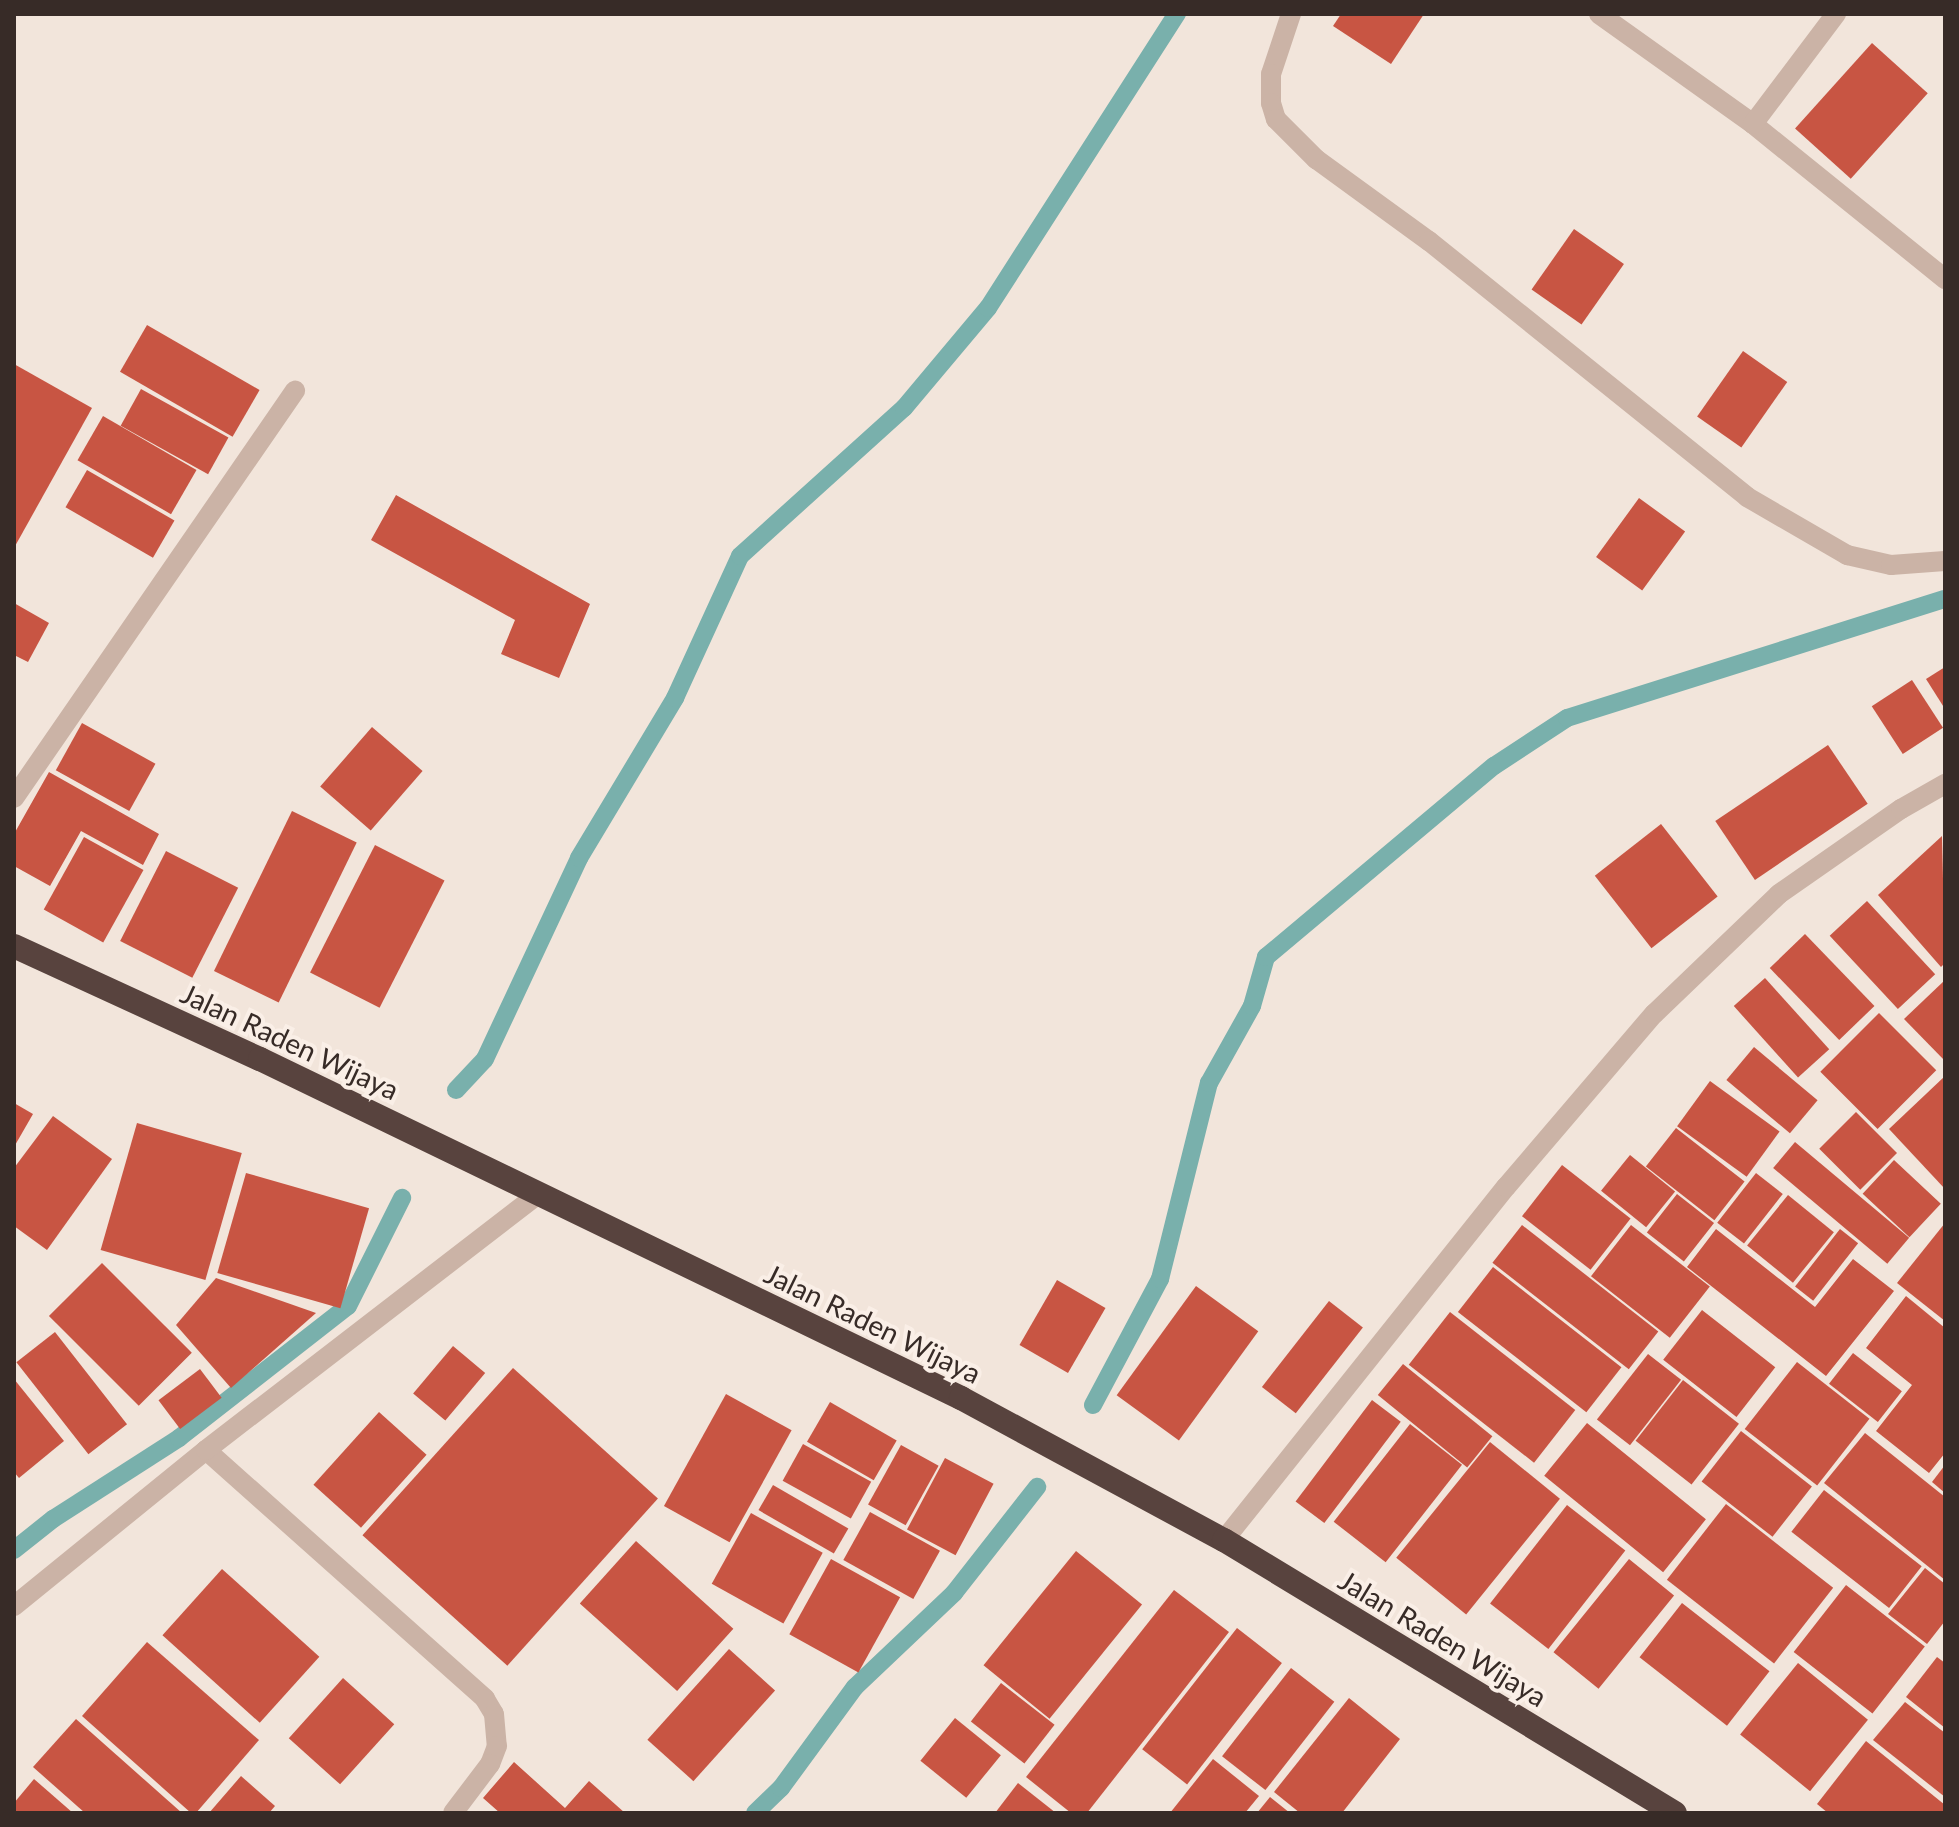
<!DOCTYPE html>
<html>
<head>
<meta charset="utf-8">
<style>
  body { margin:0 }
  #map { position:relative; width:1959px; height:1827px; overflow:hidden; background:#f2e5db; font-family:Lato,sans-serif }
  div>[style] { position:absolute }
  .stream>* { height:18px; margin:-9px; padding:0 9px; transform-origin:9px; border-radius:9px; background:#79b0ac }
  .building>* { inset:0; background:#c85543; transform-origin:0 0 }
  .minor>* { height:20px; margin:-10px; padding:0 10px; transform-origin:10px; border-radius:10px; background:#cbb3a6 }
  .highway>* { height:24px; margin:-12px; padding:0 12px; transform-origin:12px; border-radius:12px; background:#58433e }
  span { translate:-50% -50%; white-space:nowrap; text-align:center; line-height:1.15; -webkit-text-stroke:8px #faefe7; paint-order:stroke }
  .street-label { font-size:28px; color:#372b27 }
  .frame { position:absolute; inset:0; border:16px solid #372b27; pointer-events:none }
</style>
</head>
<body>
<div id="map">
  <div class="stream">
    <i style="left:456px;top:1090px;width:42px;rotate:-46.9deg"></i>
    <i style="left:485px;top:1059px;width:222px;rotate:-64.9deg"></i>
    <i style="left:579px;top:858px;width:187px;rotate:-59deg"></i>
    <i style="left:675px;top:698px;width:156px;rotate:-65.4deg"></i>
    <i style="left:740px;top:556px;width:221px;rotate:-42.1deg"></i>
    <i style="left:904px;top:408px;width:131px;rotate:-50deg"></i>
    <i style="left:988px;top:308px;width:350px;rotate:-57.3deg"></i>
    <i style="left:1093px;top:1405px;width:143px;rotate:-62deg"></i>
    <i style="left:1160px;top:1279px;width:202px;rotate:-76deg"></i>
    <i style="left:1209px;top:1083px;width:88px;rotate:-60.8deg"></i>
    <i style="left:1252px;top:1006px;width:51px;rotate:-74.1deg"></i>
    <i style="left:1266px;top:957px;width:297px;rotate:-40deg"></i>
    <i style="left:1494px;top:766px;width:87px;rotate:-33.3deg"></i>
    <i style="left:1567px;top:718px;width:396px;rotate:-17.5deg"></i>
    <i style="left:14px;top:1550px;width:50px;rotate:-38.5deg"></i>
    <i style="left:53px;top:1519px;width:150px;rotate:-32.7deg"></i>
    <i style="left:179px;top:1438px;width:214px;rotate:-38deg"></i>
    <i style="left:348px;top:1306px;width:121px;rotate:-63.4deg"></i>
    <i style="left:755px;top:1813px;width:36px;rotate:-44deg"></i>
    <i style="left:781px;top:1788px;width:125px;rotate:-53.8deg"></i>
    <i style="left:855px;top:1687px;width:137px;rotate:-43.5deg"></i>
    <i style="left:954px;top:1593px;width:135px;rotate:-51.9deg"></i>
  </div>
  <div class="building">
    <i style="clip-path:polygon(1341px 14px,1424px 14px,1391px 64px,1333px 26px)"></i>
    <i style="left:1872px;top:43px;width:75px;height:115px;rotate:42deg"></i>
    <i style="left:1574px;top:229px;width:61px;height:74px;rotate:35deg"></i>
    <i style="left:147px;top:325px;width:130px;height:54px;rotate:30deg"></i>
    <i style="left:1743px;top:351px;width:54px;height:80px;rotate:35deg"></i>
    <i style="clip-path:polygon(14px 364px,92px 408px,14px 548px)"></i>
    <i style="left:141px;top:389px;width:100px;height:42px;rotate:29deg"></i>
    <i style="left:103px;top:416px;width:108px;height:51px;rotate:30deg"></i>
    <i style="left:87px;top:470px;width:101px;height:43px;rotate:30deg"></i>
    <i style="clip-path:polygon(396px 495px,590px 604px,559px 678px,501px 654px,515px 620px,371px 540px)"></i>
    <i style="left:1639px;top:498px;width:57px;height:73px;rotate:36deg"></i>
    <i style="clip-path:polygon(14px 603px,49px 623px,28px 662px,14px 655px)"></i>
    <i style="clip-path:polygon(1945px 667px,1945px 709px,1926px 679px)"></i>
    <i style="left:1912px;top:680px;width:57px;height:48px;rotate:57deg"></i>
    <i style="left:82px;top:723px;width:84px;height:54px;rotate:29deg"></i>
    <i style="left:372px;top:727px;width:67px;height:79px;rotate:41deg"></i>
    <i style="left:1828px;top:745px;width:71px;height:136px;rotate:56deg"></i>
    <i style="clip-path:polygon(49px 772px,159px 834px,143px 865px,81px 831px,50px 886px,14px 866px,14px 834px)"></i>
    <i style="left:292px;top:811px;width:72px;height:178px;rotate:26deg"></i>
    <i style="left:1661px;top:824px;width:92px;height:84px;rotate:52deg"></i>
    <i style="clip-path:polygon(1942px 836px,1945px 963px,1941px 967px,1878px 895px)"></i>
    <i style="left:84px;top:837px;width:68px;height:83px;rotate:29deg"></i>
    <i style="left:375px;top:845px;width:78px;height:143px;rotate:27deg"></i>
    <i style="left:166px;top:851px;width:81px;height:101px;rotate:27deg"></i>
    <i style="left:1867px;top:901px;width:100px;height:51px;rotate:47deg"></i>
    <i style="left:1805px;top:934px;width:100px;height:49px;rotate:46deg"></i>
    <i style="left:1765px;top:978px;width:96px;height:42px;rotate:48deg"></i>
    <i style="clip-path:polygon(1945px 980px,1945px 1061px,1904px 1019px)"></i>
    <i style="left:1879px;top:1013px;width:81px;height:83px;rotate:45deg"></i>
    <i style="left:1754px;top:1047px;width:83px;height:43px;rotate:40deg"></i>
    <i style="clip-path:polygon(1945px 1076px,1945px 1189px,1889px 1129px)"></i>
    <i style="left:1710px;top:1081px;width:86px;height:56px;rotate:36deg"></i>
    <i style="clip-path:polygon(14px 1103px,33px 1114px,14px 1147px)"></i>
    <i style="left:1856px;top:1112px;width:58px;height:52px;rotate:45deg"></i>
    <i style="clip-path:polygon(53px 1116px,112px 1159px,47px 1250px,14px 1226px,14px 1168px)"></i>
    <i style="left:137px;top:1123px;width:109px;height:132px;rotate:16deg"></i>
    <i style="left:1676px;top:1128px;width:87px;height:49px;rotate:38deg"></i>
    <i style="left:1795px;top:1142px;width:149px;height:34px;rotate:40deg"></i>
    <i style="left:1630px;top:1155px;width:58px;height:46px;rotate:39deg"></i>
    <i style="left:1894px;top:1160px;width:64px;height:46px;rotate:43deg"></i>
    <i style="left:1562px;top:1165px;width:87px;height:65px;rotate:38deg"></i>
    <i style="left:246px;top:1173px;width:128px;height:104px;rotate:16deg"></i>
    <i style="left:1756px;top:1173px;width:34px;height:63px;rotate:38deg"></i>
    <i style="left:1677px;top:1194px;width:47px;height:49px;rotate:38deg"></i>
    <i style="left:1788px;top:1195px;width:59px;height:65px;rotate:39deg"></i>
    <i style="clip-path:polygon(1945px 1223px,1945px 1321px,1897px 1283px)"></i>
    <i style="left:1522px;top:1225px;width:173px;height:48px;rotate:38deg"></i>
    <i style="left:1631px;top:1225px;width:100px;height:65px;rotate:38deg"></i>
    <i style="clip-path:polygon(1716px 1229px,1815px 1307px,1853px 1259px,1894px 1291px,1826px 1376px,1687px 1267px)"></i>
    <i style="left:1840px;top:1229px;width:23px;height:73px;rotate:38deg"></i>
    <i style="left:102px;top:1263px;width:127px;height:75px;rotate:45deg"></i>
    <i style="left:1493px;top:1267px;width:163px;height:57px;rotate:38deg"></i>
    <i style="clip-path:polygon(216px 1278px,316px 1313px,231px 1388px,176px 1325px)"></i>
    <i style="left:1057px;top:1280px;width:56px;height:75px;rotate:30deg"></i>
    <i style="left:1196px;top:1286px;width:77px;height:135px;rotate:36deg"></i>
    <i style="clip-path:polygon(1906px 1296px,1945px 1328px,1945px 1453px,1929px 1473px,1876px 1431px,1912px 1385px,1866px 1348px)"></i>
    <i style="left:1329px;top:1301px;width:43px;height:109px;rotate:38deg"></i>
    <i style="left:1702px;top:1310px;width:93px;height:63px;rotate:38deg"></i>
    <i style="left:1450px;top:1312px;width:159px;height:67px;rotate:38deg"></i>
    <i style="left:55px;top:1332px;width:117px;height:49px;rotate:52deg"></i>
    <i style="left:453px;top:1346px;width:42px;height:62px;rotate:40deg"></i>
    <i style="left:1853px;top:1353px;width:62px;height:39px;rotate:38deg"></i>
    <i style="left:1648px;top:1354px;width:42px;height:83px;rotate:38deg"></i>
    <i style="left:1797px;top:1362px;width:92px;height:85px;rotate:38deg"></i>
    <i style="left:1403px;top:1364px;width:115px;height:40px;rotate:39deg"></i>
    <i style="left:513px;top:1368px;width:195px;height:225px;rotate:42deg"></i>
    <i style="left:200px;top:1369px;width:36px;height:52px;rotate:53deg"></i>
    <i style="clip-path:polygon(14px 1379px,64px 1441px,19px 1478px,14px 1472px)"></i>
    <i style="left:1683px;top:1380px;width:71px;height:77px;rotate:38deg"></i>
    <i style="left:726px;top:1394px;width:75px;height:128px;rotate:29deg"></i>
    <i style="left:1372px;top:1400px;width:36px;height:127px;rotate:37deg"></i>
    <i style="left:830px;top:1402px;width:77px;height:46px;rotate:30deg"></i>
    <i style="left:379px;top:1412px;width:64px;height:98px;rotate:42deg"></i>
    <i style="left:1587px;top:1423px;width:153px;height:68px;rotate:39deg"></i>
    <i style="left:1410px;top:1424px;width:66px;height:124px;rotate:38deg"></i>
    <i style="left:1741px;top:1431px;width:90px;height:64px;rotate:38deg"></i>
    <i style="clip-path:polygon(1865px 1433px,1945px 1497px,1945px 1580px,1824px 1483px)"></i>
    <i style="left:1490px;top:1442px;width:90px;height:149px;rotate:39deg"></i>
    <i style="left:803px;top:1444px;width:78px;height:42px;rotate:29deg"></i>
    <i style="left:901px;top:1445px;width:43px;height:68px;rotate:29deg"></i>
    <i style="left:945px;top:1458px;width:55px;height:81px;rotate:28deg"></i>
    <i style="clip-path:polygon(1945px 1465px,1945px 1493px,1932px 1482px)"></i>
    <i style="left:773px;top:1485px;width:87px;height:29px;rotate:30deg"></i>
    <i style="left:1824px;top:1490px;width:124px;height:53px;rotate:38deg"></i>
    <i style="left:1726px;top:1504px;width:136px;height:96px;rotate:38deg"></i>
    <i style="left:1567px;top:1505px;width:74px;height:125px;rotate:38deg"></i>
    <i style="left:870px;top:1512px;width:80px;height:55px;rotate:29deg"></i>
    <i style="left:751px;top:1513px;width:82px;height:81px;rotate:29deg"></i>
    <i style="left:636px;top:1541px;width:131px;height:84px;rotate:42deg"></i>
    <i style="left:1076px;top:1551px;width:85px;height:147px;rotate:39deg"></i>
    <i style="left:831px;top:1559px;width:79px;height:86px;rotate:29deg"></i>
    <i style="left:1629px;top:1559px;width:58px;height:120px;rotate:39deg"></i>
    <i style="clip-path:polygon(1925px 1568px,1945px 1584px,1945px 1621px,1927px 1644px,1888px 1614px)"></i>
    <i style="left:222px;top:1569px;width:131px;height:89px;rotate:42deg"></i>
    <i style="left:1846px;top:1585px;width:100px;height:85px;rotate:38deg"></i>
    <i style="clip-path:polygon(1174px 1590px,1229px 1632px,1087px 1813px,1071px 1813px,1026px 1777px)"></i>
    <i style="left:1682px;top:1603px;width:111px;height:69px;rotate:38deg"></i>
    <i style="left:1237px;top:1628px;width:57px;height:154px;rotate:38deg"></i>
    <i style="clip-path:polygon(147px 1642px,259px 1740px,196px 1813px,191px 1813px,82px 1716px)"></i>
    <i style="left:729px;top:1649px;width:62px;height:122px;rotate:42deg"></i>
    <i style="clip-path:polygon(1937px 1657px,1945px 1663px,1945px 1728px,1906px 1697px)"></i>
    <i style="left:1798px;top:1663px;width:90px;height:92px;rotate:39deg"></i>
    <i style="left:1291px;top:1668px;width:55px;height:112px;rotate:38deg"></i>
    <i style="left:343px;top:1678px;width:69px;height:81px;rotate:42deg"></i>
    <i style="left:1001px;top:1683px;width:68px;height:49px;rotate:38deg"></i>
    <i style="clip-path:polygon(1349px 1698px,1400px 1739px,1342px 1813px,1300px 1813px,1274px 1792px)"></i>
    <i style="clip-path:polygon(1905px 1702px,1945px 1733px,1945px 1797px,1873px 1740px)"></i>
    <i style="left:955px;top:1718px;width:59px;height:55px;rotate:39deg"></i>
    <i style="clip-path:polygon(76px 1719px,182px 1813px,85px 1813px,33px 1767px)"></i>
    <i style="clip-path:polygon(1866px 1741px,1945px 1805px,1945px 1813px,1828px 1813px,1817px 1804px)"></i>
    <i style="clip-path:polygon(1213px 1759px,1259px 1796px,1245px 1813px,1170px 1813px)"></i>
    <i style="clip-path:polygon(514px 1762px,565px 1808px,589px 1781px,625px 1813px,500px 1813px,483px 1798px)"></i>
    <i style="clip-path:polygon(241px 1776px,275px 1806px,269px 1813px,209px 1813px)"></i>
    <i style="clip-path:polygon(34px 1779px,73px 1813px,14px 1813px,14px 1803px)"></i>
    <i style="clip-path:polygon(1018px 1783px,1056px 1813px,995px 1813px)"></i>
    <i style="clip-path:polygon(1270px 1797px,1290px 1813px,1257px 1813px)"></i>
  </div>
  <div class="minor">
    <i style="left:1291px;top:14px;width:63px;rotate:108.4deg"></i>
    <i style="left:1271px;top:74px;width:29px;rotate:90deg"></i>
    <i style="left:1271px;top:103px;width:17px;rotate:73deg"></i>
    <i style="left:1276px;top:119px;width:57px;rotate:45deg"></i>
    <i style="left:1316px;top:159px;width:140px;rotate:36deg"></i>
    <i style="left:1429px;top:241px;width:408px;rotate:38.8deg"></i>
    <i style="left:1747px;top:497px;width:116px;rotate:30.1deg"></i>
    <i style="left:1847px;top:555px;width:45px;rotate:12.8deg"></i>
    <i style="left:1891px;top:565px;width:54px;rotate:-4.2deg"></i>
    <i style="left:1599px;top:14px;width:189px;rotate:35.5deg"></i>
    <i style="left:1753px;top:124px;width:247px;rotate:38.9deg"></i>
    <i style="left:1753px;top:124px;width:138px;rotate:-53deg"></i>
    <i style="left:14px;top:798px;width:495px;rotate:-55.4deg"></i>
    <i style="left:206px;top:1450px;width:374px;rotate:41.7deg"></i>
    <i style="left:485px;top:1699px;width:17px;rotate:59deg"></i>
    <i style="left:494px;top:1714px;width:32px;rotate:85deg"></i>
    <i style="left:497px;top:1746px;width:19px;rotate:111deg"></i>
    <i style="left:490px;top:1764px;width:61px;rotate:127.1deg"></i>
    <i style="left:1224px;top:1540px;width:452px;rotate:-51.4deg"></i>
    <i style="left:1506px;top:1187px;width:228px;rotate:-49.5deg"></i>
    <i style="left:1654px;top:1014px;width:173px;rotate:-43.8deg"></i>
    <i style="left:1779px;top:894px;width:149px;rotate:-34.9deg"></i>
    <i style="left:1901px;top:809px;width:51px;rotate:-29.6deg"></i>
    <i style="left:14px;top:1606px;width:247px;rotate:-39.1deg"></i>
    <i style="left:206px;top:1450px;width:419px;rotate:-37.6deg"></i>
  </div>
  <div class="highway">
    <i style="left:14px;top:946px;width:271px;rotate:24.7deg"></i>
    <i style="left:260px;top:1059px;width:779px;rotate:25.81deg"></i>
    <i style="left:961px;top:1398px;width:299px;rotate:28.4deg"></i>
    <i style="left:1224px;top:1540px;width:527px;rotate:31.19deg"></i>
  </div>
  <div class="street-label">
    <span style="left:290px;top:1041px;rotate:25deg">Jalan Raden Wijaya</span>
    <span style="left:873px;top:1323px;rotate:26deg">Jalan Raden Wijaya</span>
    <span style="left:1443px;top:1638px;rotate:31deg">Jalan Raden Wijaya</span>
  </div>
  <div class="frame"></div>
</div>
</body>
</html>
